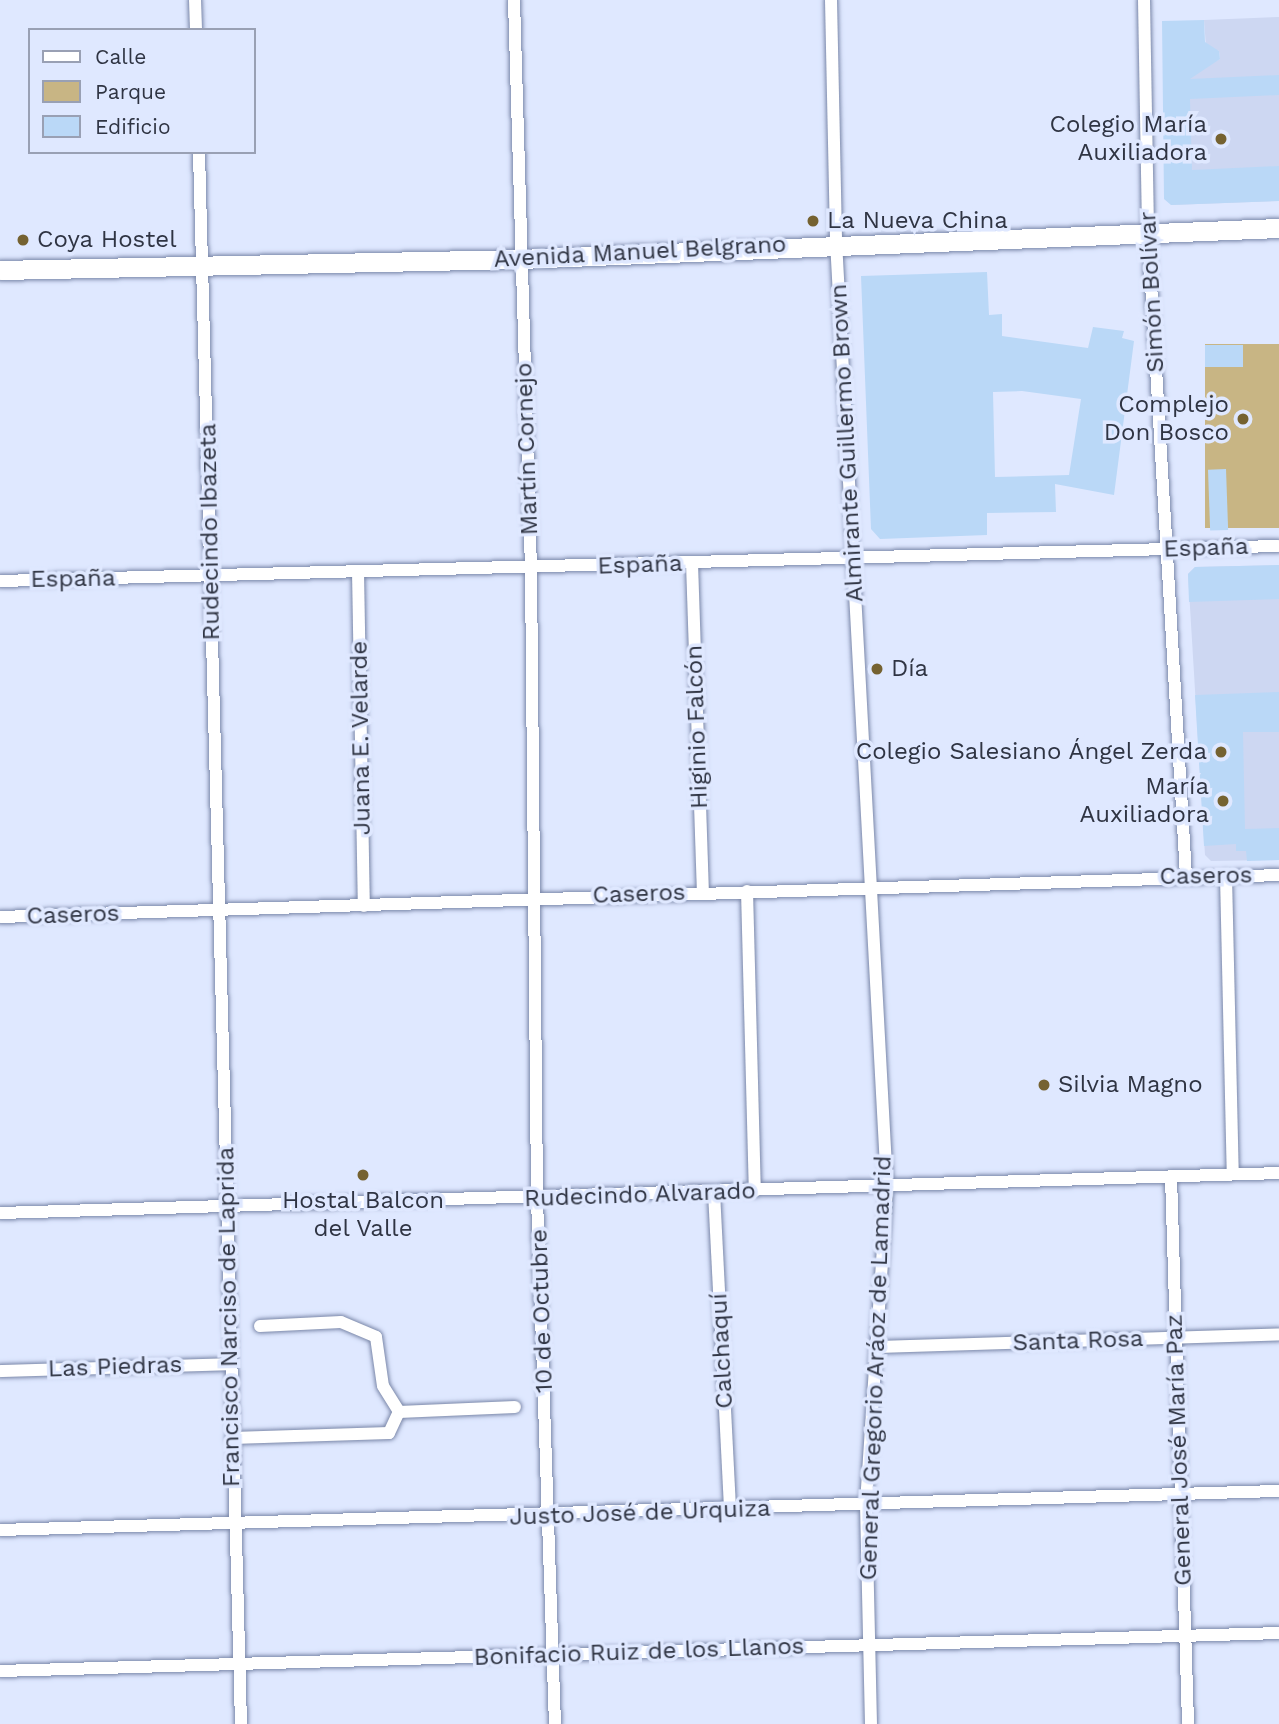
<!DOCTYPE html>
<html>
<head>
<meta charset="utf-8">
<style>
  body { margin:0 }
  #map { position:relative; width:1279px; height:1724px; overflow:hidden; background:#dfe8ff; font-family:"Work Sans",sans-serif }
  div>[style] { position:absolute }
  .built>* { inset:0; background:#cdd7f2 }
  .green>* { inset:0; background:#c8b584; transform-origin:0 0 }
  .building>* { inset:0; background:#bad8f7; transform-origin:0 0 }
  .roads { filter:drop-shadow(0 0 2px #7a87a9) drop-shadow(0 0 2px #7a87a9) }
  .minor>* { height:12px; margin:-6px; padding:0 6px; transform-origin:6px; border-radius:6px; background:#fff }
  .secondary>* { height:19px; margin:-9.5px; padding:0 9.5px; transform-origin:9.5px; border-radius:9.5px; background:#fff }
  .dots>* { width:19px; height:19px; translate:-50% -50%; box-sizing:border-box; border:4px solid #dfe8ff; border-radius:50% }
  span { translate:-50% -50%; white-space:nowrap; text-align:center; line-height:1.15; -webkit-text-stroke:7px #dfe8ff; paint-order:stroke }
  .poi-label { font-size:24px; color:#2f3443 }
  .right { translate:-100% -50%; text-align:right }
  .left { translate:0 -50%; text-align:left }
  .street-label { font-size:24px; color:#2f3443 }
  .legend { position:absolute; left:28px; top:28px; width:228px; height:126px; box-sizing:border-box; background:#dfe8ff; border:2px solid #99a0b4; margin:0; padding:9px 12px; list-style:none; font-size:21px; color:#2f3443 }
  .legend li { display:flex; align-items:center; gap:14px; height:35px }
  .legend b { width:35px; border:2px solid #99a0b4 }
</style>
</head>
<body>
<div id="map">
  <div class="built">
    <i style="clip-path:polygon(1279px 17px,1279px 201px,1171px 205px,1179px 79px,1220px 59px,1219px 51px,1206px 46px,1204px 20px)"></i>
    <i style="clip-path:polygon(1279px 565px,1279px 860px,1211px 861px,1205px 855px,1188px 574px,1195px 567px)"></i>
  </div>
  <div class="green">
    <i style="left:1279px;top:344px;width:184px;height:74px;rotate:90deg"></i>
  </div>
  <div class="building">
    <i style="clip-path:polygon(1204px 20px,1205px 42px,1219px 51px,1220px 59px,1190px 79px,1279px 75px,1279px 95px,1190px 99px,1192px 170px,1279px 166px,1279px 201px,1171px 205px,1164px 199px,1162px 21px)"></i>
    <i style="clip-path:polygon(evenodd,987px 272px,989px 315px,1002px 314px,1002px 336px,1088px 348px,1093px 327px,1124px 331px,1122px 338px,1134px 341px,1114px 495px,1055px 484px,1056px 512px,987px 513px,987px 535px,880px 539px,871px 529px,861px 276px,987px 272px,1022px 391px,1081px 399px,1069px 475px,995px 477px,993px 392px,1022px 391px)"></i>
    <i style="left:1243px;top:345px;width:22px;height:38px;rotate:90deg"></i>
    <i style="left:1226px;top:469px;width:61px;height:18px;rotate:88deg"></i>
    <i style="clip-path:polygon(1279px 565px,1279px 599px,1189px 602px,1188px 574px,1195px 567px)"></i>
    <i style="clip-path:polygon(1279px 692px,1279px 732px,1243px 732px,1245px 829px,1279px 828px,1279px 860px,1247px 861px,1246px 851px,1236px 851px,1236px 844px,1204px 846px,1195px 695px)"></i>
  </div>
  <div class="roads">
    <div class="minor">
      <i style="left:195px;top:0;width:30px;rotate:88deg"></i>
      <i style="left:514px;top:0;width:570px;rotate:88.29deg"></i>
      <i style="left:531px;top:570px;width:629px;rotate:89.45deg"></i>
      <i style="left:537px;top:1199px;width:525px;rotate:88.04deg"></i>
      <i style="left:831px;top:0;width:241px;rotate:88.8deg"></i>
      <i style="left:836px;top:241px;width:947px;rotate:86.91deg"></i>
      <i style="left:887px;top:1187px;width:318px;rotate:93.8deg"></i>
      <i style="left:866px;top:1504px;width:220px;rotate:88.7deg"></i>
      <i style="left:1144px;top:0;width:233px;rotate:89deg"></i>
      <i style="left:1148px;top:233px;width:644px;rotate:86.62deg"></i>
      <i style="left:199px;top:152px;width:1573px;rotate:88.47deg"></i>
      <i style="left:692px;top:563px;width:328px;rotate:88.1deg"></i>
      <i style="left:358px;top:571px;width:335px;rotate:89deg"></i>
      <i style="left:0;top:581px;width:1279px;rotate:-1.57deg"></i>
      <i style="left:1226px;top:876px;width:298px;rotate:88.7deg"></i>
      <i style="left:747px;top:891px;width:300px;rotate:88.5deg"></i>
      <i style="left:0;top:917px;width:1280px;rotate:-1.88deg"></i>
      <i style="left:1171px;top:1176px;width:548px;rotate:88.22deg"></i>
      <i style="left:714px;top:1192px;width:319px;rotate:87.1deg"></i>
      <i style="left:0;top:1213px;width:1280px;rotate:-1.79deg"></i>
      <i style="left:260px;top:1326px;width:81px;rotate:-2.8deg"></i>
      <i style="left:341px;top:1322px;width:38px;rotate:23deg"></i>
      <i style="left:376px;top:1337px;width:49px;rotate:81.9deg"></i>
      <i style="left:383px;top:1386px;width:31px;rotate:58deg"></i>
      <i style="left:876px;top:1347px;width:403px;rotate:-1.8deg"></i>
      <i style="left:0;top:1371px;width:230px;rotate:-1.7deg"></i>
      <i style="left:232px;top:1438px;width:157px;rotate:-1.8deg"></i>
      <i style="left:389px;top:1433px;width:23px;rotate:-65deg"></i>
      <i style="left:399px;top:1412px;width:116px;rotate:-2.5deg"></i>
      <i style="left:0;top:1530px;width:1280px;rotate:-1.75deg"></i>
      <i style="left:0;top:1671px;width:1280px;rotate:-1.7deg"></i>
    </div>
    <div class="secondary">
      <i style="left:0;top:270px;width:520px;rotate:-1.21deg"></i>
      <i style="left:520px;top:259px;width:760px;rotate:-2.34deg"></i>
    </div>
  </div>
  <div class="dots">
    <i style="left:1221px;top:139px;background:#756231"></i>
    <i style="left:813px;top:221px;background:#756231"></i>
    <i style="left:23px;top:240px;background:#756231"></i>
    <i style="left:1243px;top:419px;background:#756231"></i>
    <i style="left:877px;top:669px;background:#756231"></i>
    <i style="left:1221px;top:752px;background:#756231"></i>
    <i style="left:1223px;top:801px;background:#756231"></i>
    <i style="left:1044px;top:1085px;background:#756231"></i>
    <i style="left:363px;top:1175px;background:#756231"></i>
  </div>
  <div class="poi-label">
    <span class="right" style="left:1207px;top:139px">Colegio María<br>Auxiliadora</span>
    <span class="left" style="left:827px;top:221px">La Nueva China</span>
    <span class="left" style="left:37px;top:240px">Coya Hostel</span>
    <span class="right" style="left:1229px;top:419px">Complejo<br>Don Bosco</span>
    <span class="left" style="left:891px;top:669px">Día</span>
    <span class="right" style="left:1207px;top:752px">Colegio Salesiano Ángel Zerda</span>
    <span class="right" style="left:1209px;top:801px">María<br>Auxiliadora</span>
    <span class="left" style="left:1058px;top:1085px">Silvia Magno</span>
    <span style="left:363px;top:1215px">Hostal Balcon<br>del Valle</span>
  </div>
  <div class="street-label">
    <span style="left:640px;top:252px;rotate:-3deg">Avenida Manuel Belgrano</span>
    <span style="left:1152px;top:292px;rotate:-93deg">Simón Bolívar</span>
    <span style="left:847px;top:443px;rotate:-93deg">Almirante Guillermo Brown</span>
    <span style="left:527px;top:449px;rotate:-92deg">Martín Cornejo</span>
    <span style="left:210px;top:532px;rotate:-91deg">Rudecindo Ibazeta</span>
    <span style="left:1206px;top:548px;rotate:-2deg">España</span>
    <span style="left:640px;top:565px;rotate:-2deg">España</span>
    <span style="left:73px;top:579px;rotate:-1deg">España</span>
    <span style="left:697px;top:727px;rotate:-92deg">Higinio Falcón</span>
    <span style="left:361px;top:738px;rotate:-91deg">Juana E. Velarde</span>
    <span style="left:1206px;top:876px;rotate:-1deg">Caseros</span>
    <span style="left:639px;top:894px;rotate:-2deg">Caseros</span>
    <span style="left:73px;top:915px;rotate:-2deg">Caseros</span>
    <span style="left:640px;top:1195px;rotate:-2deg">Rudecindo Alvarado</span>
    <span style="left:542px;top:1311px;rotate:-92deg">10 de Octubre</span>
    <span style="left:229px;top:1317px;rotate:-91deg">Francisco Narciso de Laprida</span>
    <span style="left:1078px;top:1341px;rotate:-2deg">Santa Rosa</span>
    <span style="left:722px;top:1351px;rotate:-93deg">Calchaquí</span>
    <span style="left:115px;top:1367px;rotate:-2deg">Las Piedras</span>
    <span style="left:876px;top:1368px;rotate:-88deg">General Gregorio Aráoz de Lamadrid</span>
    <span style="left:1179px;top:1450px;rotate:-92deg">General José María Paz</span>
    <span style="left:640px;top:1513px;rotate:-2deg">Justo José de Urquiza</span>
    <span style="left:639px;top:1652px;rotate:-2deg">Bonifacio Ruiz de los Llanos</span>
  </div>
  <ul class="legend">
  <li><b style="height:9px;background:#fff"></b>Calle</li>
  <li><b style="height:19px;background:#c8b584"></b>Parque</li>
  <li><b style="height:19px;background:#bad8f7"></b>Edificio</li>
  </ul>
</div>
</body>
</html>
